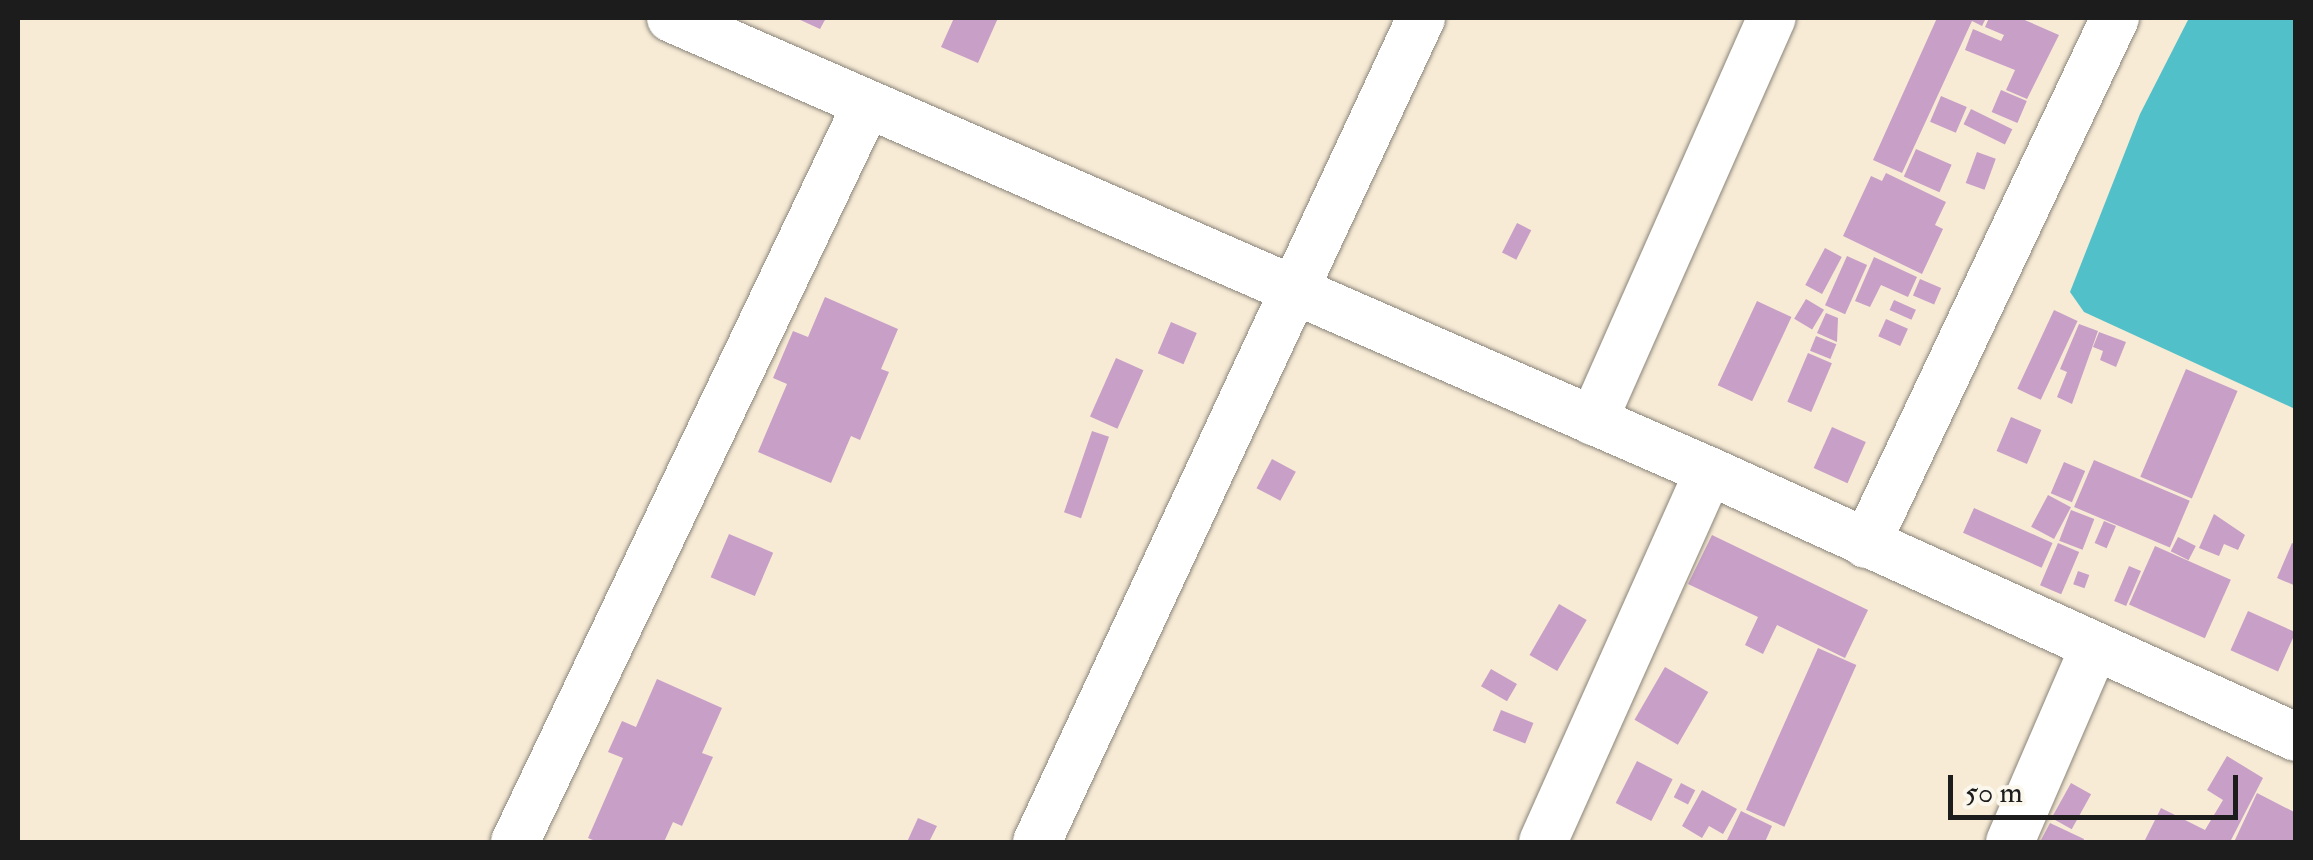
<!DOCTYPE html>
<html>
<head>
<meta charset="utf-8">
<style>
  body { margin:0 }
  #map { position:relative; width:2313px; height:860px; overflow:hidden; background:#f7ebd6; font-family:"IM FELL Double Pica",serif }
  div>[style] { position:absolute }
  .water>* { inset:0; background:#52c0c8 }
  .building>* { inset:0; background:#c89fc7; transform-origin:0 0 }
  .roads { filter:drop-shadow(0 0 2px #8a8479) drop-shadow(0 0 2px #8a8479) }
  .minor>* { height:48px; margin:-24px; padding:0 24px; transform-origin:24px; border-radius:24px; background:#fff }
  span { translate:-50% -50%; white-space:nowrap; text-align:center; line-height:1.15; -webkit-text-stroke:8px #fbf7ec; paint-order:stroke }
  .frame { position:absolute; inset:0; border:20px solid #1c1c1c; pointer-events:none }
  .scale { position:absolute; left:1948px; top:775px; width:290px; height:45px; box-sizing:border-box; border:5px solid #1c1c1c; border-top:0; padding-left:12px; font-size:30px; line-height:35px; white-space:nowrap; color:#1c1c1c; -webkit-text-stroke:8px #fbf7ec; paint-order:stroke }
</style>
</head>
<body>
<div id="map">
  <div class="water">
    <i style="clip-path:polygon(2189px 18px,2295px 18px,2295px 409px,2084px 312px,2070px 292px,2140px 114px)"></i>
  </div>
  <div class="building">
    <i style="clip-path:polygon(796px 18px,826px 18px,820px 29px)"></i>
    <i style="clip-path:polygon(954px 18px,998px 18px,978px 63px,941px 47px)"></i>
    <i style="clip-path:polygon(1937px 18px,1986px 18px,1982px 26px,1972px 21px,1902px 173px,1873px 160px)"></i>
    <i style="clip-path:polygon(1989px 18px,2020px 18px,2059px 35px,2027px 99px,2006px 90px,2015px 70px,1965px 50px,1973px 29px,2001px 41px,2004px 35px,1985px 27px)"></i>
    <i style="left:2001px;top:90px;width:28px;height:24px;rotate:23deg"></i>
    <i style="left:1941px;top:96px;width:28px;height:28px;rotate:23deg"></i>
    <i style="left:1971px;top:109px;width:46px;height:17px;rotate:26deg"></i>
    <i style="left:1916px;top:149px;width:39px;height:30px;rotate:24deg"></i>
    <i style="left:1977px;top:152px;width:20px;height:33px;rotate:20deg"></i>
    <i style="clip-path:polygon(1886px 173px,1946px 202px,1935px 225px,1943px 229px,1922px 274px,1843px 236px,1871px 176px,1882px 181px)"></i>
    <i style="left:1517px;top:223px;width:16px;height:33px;rotate:27deg"></i>
    <i style="left:1825px;top:248px;width:19px;height:42px;rotate:28deg"></i>
    <i style="left:1847px;top:256px;width:22px;height:54px;rotate:24deg"></i>
    <i style="clip-path:polygon(1874px 257px,1917px 277px,1908px 297px,1881px 285px,1870px 307px,1855px 301px)"></i>
    <i style="left:1920px;top:279px;width:23px;height:18px;rotate:23deg"></i>
    <i style="clip-path:polygon(825px 297px,898px 329px,881px 369px,889px 372px,860px 440px,851px 436px,831px 483px,758px 452px,787px 384px,773px 378px,793px 331px,808px 337px)"></i>
    <i style="left:1806px;top:299px;width:21px;height:23px;rotate:31deg"></i>
    <i style="left:1894px;top:300px;width:24px;height:11px;rotate:24deg"></i>
    <i style="left:1757px;top:301px;width:38px;height:93px;rotate:25deg"></i>
    <i style="left:2054px;top:310px;width:26px;height:87px;rotate:25deg"></i>
    <i style="clip-path:polygon(1826px 313px,1838px 318px,1837px 342px,1817px 333px)"></i>
    <i style="left:1886px;top:319px;width:24px;height:19px;rotate:24deg"></i>
    <i style="left:1171px;top:322px;width:28px;height:34px;rotate:23deg"></i>
    <i style="clip-path:polygon(2079px 324px,2098px 331px,2072px 404px,2057px 397px,2067px 372px,2060px 369px)"></i>
    <i style="clip-path:polygon(2099px 332px,2126px 342px,2116px 367px,2100px 360px,2103px 351px,2093px 347px)"></i>
    <i style="left:1816px;top:336px;width:22px;height:16px;rotate:22deg"></i>
    <i style="left:1808px;top:353px;width:26px;height:53px;rotate:23deg"></i>
    <i style="left:1116px;top:358px;width:30px;height:64px;rotate:24deg"></i>
    <i style="left:2186px;top:369px;width:56px;height:117px;rotate:23deg"></i>
    <i style="left:2011px;top:417px;width:33px;height:37px;rotate:23deg"></i>
    <i style="left:1832px;top:427px;width:37px;height:45px;rotate:24deg"></i>
    <i style="left:1092px;top:431px;width:18px;height:86px;rotate:19deg"></i>
    <i style="left:1272px;top:459px;width:27px;height:33px;rotate:28deg"></i>
    <i style="left:2094px;top:460px;width:104px;height:51px;rotate:23deg"></i>
    <i style="left:2064px;top:462px;width:23px;height:34px;rotate:23deg"></i>
    <i style="left:2048px;top:495px;width:26px;height:36px;rotate:28deg"></i>
    <i style="left:1974px;top:508px;width:86px;height:27px;rotate:24deg"></i>
    <i style="left:2071px;top:510px;width:25px;height:33px;rotate:21deg"></i>
    <i style="clip-path:polygon(2214px 514px,2245px 535px,2238px 550px,2224px 544px,2219px 556px,2199px 548px)"></i>
    <i style="left:2104px;top:521px;width:13px;height:24px;rotate:23deg"></i>
    <i style="left:729px;top:534px;width:48px;height:47px;rotate:23deg"></i>
    <i style="clip-path:polygon(1712px 535px,1868px 610px,1845px 658px,1777px 625px,1763px 654px,1745px 645px,1758px 617px,1688px 584px)"></i>
    <i style="left:2178px;top:537px;width:20px;height:16px;rotate:27deg"></i>
    <i style="left:2058px;top:543px;width:23px;height:46px;rotate:23deg"></i>
    <i style="clip-path:polygon(2292px 543px,2296px 545px,2296px 586px,2277px 578px)"></i>
    <i style="left:2155px;top:546px;width:83px;height:64px;rotate:24deg"></i>
    <i style="left:2129px;top:566px;width:13px;height:38px;rotate:23deg"></i>
    <i style="left:2078px;top:571px;width:12px;height:14px;rotate:20deg"></i>
    <i style="left:1559px;top:604px;width:32px;height:59px;rotate:30deg"></i>
    <i style="left:2248px;top:611px;width:52px;height:43px;rotate:24deg"></i>
    <i style="left:1818px;top:648px;width:42px;height:177px;rotate:24deg"></i>
    <i style="left:1665px;top:667px;width:50px;height:61px;rotate:30deg"></i>
    <i style="left:1491px;top:669px;width:30px;height:20px;rotate:30deg"></i>
    <i style="clip-path:polygon(657px 679px,722px 708px,702px 753px,713px 757px,682px 826px,673px 822px,664px 842px,598px 842px,588px 838px,623px 758px,608px 752px,622px 721px,636px 727px)"></i>
    <i style="left:1501px;top:710px;width:35px;height:22px;rotate:22deg"></i>
    <i style="clip-path:polygon(2227px 756px,2263px 778px,2230px 842px,2144px 842px,2161px 808px,2205px 830px,2223px 800px,2207px 790px)"></i>
    <i style="left:1637px;top:761px;width:40px;height:47px;rotate:27deg"></i>
    <i style="left:1681px;top:783px;width:16px;height:16px;rotate:27deg"></i>
    <i style="left:2071px;top:783px;width:23px;height:40px;rotate:29deg"></i>
    <i style="clip-path:polygon(1702px 790px,1737px 809px,1723px 834px,1709px 826px,1702px 838px,1682px 826px)"></i>
    <i style="clip-path:polygon(2257px 793px,2296px 813px,2296px 842px,2234px 842px)"></i>
    <i style="clip-path:polygon(1741px 811px,1772px 826px,1765px 842px,1726px 842px)"></i>
    <i style="clip-path:polygon(918px 818px,937px 826px,929px 842px,907px 842px)"></i>
    <i style="clip-path:polygon(2050px 823px,2084px 839px,2083px 842px,2040px 842px)"></i>
  </div>
  <div class="roads">
    <div class="minor">
      <i style="left:671px;top:18px;width:1133px;rotate:23.58deg"></i>
      <i style="left:1709px;top:471px;width:644px;rotate:24.38deg"></i>
      <i style="left:1593px;top:421px;width:441px;rotate:-66.1deg"></i>
      <i style="left:1866px;top:544px;width:582px;rotate:-64.67deg"></i>
      <i style="left:515px;top:842px;width:818px;rotate:-64.5deg"></i>
      <i style="left:1037px;top:842px;width:909px;rotate:-65.01deg"></i>
      <i style="left:1543px;top:842px;width:406px;rotate:-65.9deg"></i>
      <i style="left:2010px;top:842px;width:211px;rotate:-66.6deg"></i>
    </div>
  </div>
  <div class="frame"></div>
  <div class="scale">50 m</div>
</div>
</body>
</html>
